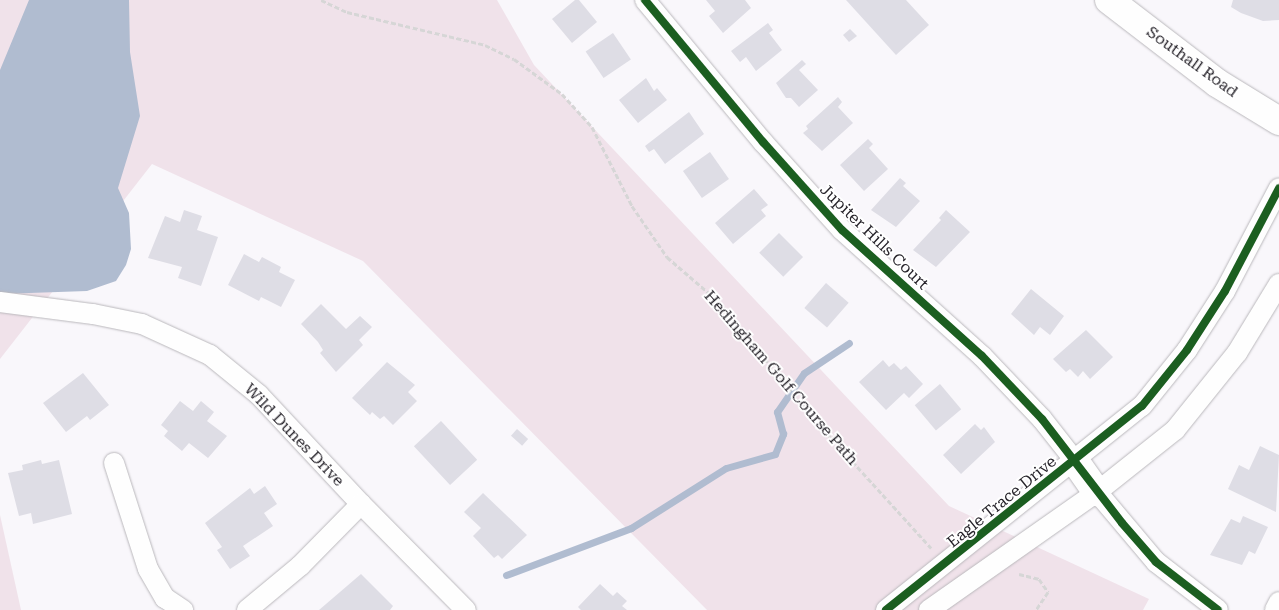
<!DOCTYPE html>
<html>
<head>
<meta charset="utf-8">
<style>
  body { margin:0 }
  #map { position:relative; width:1279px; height:610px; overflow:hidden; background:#f9f7fb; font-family:"Roboto Serif",serif }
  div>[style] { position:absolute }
  .green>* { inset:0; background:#f0e2ea }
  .water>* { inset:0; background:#b0bcd0 }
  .stream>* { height:7px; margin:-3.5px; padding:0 3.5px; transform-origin:3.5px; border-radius:3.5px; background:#b0bcd0 }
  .building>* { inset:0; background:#dedde5; transform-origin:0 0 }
  .path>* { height:3px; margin-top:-1.5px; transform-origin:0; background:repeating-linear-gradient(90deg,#d6d6d6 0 5px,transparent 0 7.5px) }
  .roads { filter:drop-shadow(0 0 1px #bab8bc) drop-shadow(0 0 1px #bab8bc) }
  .street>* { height:20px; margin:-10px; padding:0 10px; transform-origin:10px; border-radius:10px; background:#fefefe }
  .secondary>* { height:28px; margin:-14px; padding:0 14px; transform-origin:14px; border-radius:14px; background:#fefefe }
  .cycleway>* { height:8px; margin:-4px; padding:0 4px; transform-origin:4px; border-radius:4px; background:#1b5e20 }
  span { translate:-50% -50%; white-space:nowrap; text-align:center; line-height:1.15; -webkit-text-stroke:4px #fff; paint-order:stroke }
  .street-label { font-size:16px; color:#26232a }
</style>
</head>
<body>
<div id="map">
  <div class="green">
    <i style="clip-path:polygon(0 0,497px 0,534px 65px,949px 506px,1149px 599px,1143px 610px,707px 610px,363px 261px,152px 164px,0 359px)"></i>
    <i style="clip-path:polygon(0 515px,21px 610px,0 610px)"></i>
  </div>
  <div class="water">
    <i style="clip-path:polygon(29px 0,129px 0,130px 52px,140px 116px,118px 188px,129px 213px,131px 249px,126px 265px,116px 281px,87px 291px,0 294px,0 70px)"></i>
  </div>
  <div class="stream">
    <i style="left:506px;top:575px;width:134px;rotate:-20.6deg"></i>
    <i style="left:631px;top:528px;width:112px;rotate:-32.3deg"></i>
    <i style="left:726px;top:468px;width:51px;rotate:-15.9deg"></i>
    <i style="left:775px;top:454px;width:22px;rotate:-68deg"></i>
    <i style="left:783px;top:434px;width:23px;rotate:-105deg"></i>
    <i style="left:777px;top:412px;width:47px;rotate:-55.3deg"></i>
    <i style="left:804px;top:373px;width:54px;rotate:-33.7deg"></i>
  </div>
  <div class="building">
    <i style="clip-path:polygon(575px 0,579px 0,597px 22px,572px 43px,552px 19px)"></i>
    <i style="clip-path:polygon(706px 0,745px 0,751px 8px,723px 33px,709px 16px,715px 11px)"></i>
    <i style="clip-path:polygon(846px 0,906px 0,929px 25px,896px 55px)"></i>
    <i style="clip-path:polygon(1233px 0,1279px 0,1279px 20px,1263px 21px,1241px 13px,1231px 7px)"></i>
    <i style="clip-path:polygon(768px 23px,773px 30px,769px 33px,782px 50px,756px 71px,746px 57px,740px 62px,731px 51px)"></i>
    <i style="clip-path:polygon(850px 29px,857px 36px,849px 42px,843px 35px)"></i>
    <i style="left:613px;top:33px;width:32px;height:33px;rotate:56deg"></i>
    <i style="clip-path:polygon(802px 60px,806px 64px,799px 70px,818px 90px,799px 107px,791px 98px,786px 98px,776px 83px)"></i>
    <i style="clip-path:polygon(646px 78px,654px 91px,657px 88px,667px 100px,638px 123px,619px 100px)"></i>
    <i style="clip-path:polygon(838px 97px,842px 102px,838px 107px,853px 123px,822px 151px,803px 133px,808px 129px,806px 126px)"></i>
    <i style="clip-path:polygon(689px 112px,704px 134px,665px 164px,654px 149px,649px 152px,645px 146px)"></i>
    <i style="clip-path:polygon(868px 139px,873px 144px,869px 148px,888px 169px,864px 191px,840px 165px)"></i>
    <i style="left:710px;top:152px;width:33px;height:33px;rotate:55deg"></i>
    <i style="clip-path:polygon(900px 178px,906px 183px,903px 186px,920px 201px,896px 227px,871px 210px)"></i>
    <i style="clip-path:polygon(754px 189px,768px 205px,761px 210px,766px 216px,733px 244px,715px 223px)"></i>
    <i style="clip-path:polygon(184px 210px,202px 216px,197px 230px,218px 237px,201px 286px,178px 278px,182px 267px,148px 258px,165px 216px,180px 222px)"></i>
    <i style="clip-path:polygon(946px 210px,970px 232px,936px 267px,913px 250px,941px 220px,939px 218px)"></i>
    <i style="left:779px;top:233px;width:34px;height:28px;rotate:45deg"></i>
    <i style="clip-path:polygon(244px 254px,259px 262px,262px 257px,281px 267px,279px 272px,295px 280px,281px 307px,261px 297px,259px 301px,228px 285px)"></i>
    <i style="left:826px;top:283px;width:30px;height:33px;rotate:41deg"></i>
    <i style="clip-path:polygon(1031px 289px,1064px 316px,1050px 335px,1040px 327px,1034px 335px,1011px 314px)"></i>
    <i style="clip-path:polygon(321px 304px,346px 329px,360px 316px,372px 327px,359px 340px,363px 345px,336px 372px,320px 353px,323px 350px,318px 342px,301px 324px)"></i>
    <i style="clip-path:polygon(1086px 330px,1113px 357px,1090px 379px,1083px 371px,1078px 377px,1070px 369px,1066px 372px,1053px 359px)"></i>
    <i style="clip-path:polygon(883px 360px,889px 367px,894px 363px,901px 370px,906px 366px,923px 384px,909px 398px,904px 393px,886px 410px,859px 382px)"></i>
    <i style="clip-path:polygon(387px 362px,415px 385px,408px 392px,417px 401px,393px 425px,384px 416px,380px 419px,372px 412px,370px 415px,352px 398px)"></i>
    <i style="clip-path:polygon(83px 373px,109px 405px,90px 420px,87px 416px,66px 432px,43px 403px)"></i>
    <i style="left:940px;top:384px;width:33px;height:33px;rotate:50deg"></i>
    <i style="clip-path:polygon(180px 401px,193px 411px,201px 401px,214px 412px,207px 421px,227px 436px,208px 458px,189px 443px,182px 451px,164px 436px,168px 431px,161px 425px)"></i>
    <i style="left:441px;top:421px;width:53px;height:37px;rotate:47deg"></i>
    <i style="clip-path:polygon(975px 424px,981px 430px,984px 427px,995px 442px,961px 474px,943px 455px)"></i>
    <i style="left:517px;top:429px;width:15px;height:9px;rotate:42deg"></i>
    <i style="clip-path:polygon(1260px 446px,1279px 455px,1276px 512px,1228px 489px,1239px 465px,1249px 470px)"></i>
    <i style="clip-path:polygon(41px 460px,42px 464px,59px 460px,72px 514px,33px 524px,31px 513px,19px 516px,8px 473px,23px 470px,22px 465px)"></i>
    <i style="clip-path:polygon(265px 486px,277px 504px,264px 513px,273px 526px,243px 546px,250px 556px,230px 569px,217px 550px,222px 547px,205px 523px,250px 488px,254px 494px)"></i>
    <i style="clip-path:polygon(483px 493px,527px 535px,502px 559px,498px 555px,494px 558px,473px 536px,481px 528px,464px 512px)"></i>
    <i style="clip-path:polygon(1243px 516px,1268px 527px,1255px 554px,1249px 551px,1242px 565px,1210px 555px,1231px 519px,1240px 523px)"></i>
    <i style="clip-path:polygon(361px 574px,393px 606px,390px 610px,319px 610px)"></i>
    <i style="clip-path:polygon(600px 584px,613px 596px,617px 592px,627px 601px,622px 606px,627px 610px,581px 610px,578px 607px)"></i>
  </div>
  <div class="path">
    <i style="left:321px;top:0;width:29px;rotate:25deg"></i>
    <i style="left:347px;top:12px;width:142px;rotate:13.4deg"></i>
    <i style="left:485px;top:45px;width:32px;rotate:26deg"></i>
    <i style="left:514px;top:59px;width:59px;rotate:36.1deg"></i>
    <i style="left:562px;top:94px;width:45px;rotate:47.7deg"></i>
    <i style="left:592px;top:127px;width:89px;rotate:63.1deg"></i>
    <i style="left:632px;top:206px;width:62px;rotate:55.5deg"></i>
    <i style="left:667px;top:257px;width:66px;rotate:40.7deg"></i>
    <i style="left:717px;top:300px;width:151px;rotate:50.9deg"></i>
    <i style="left:812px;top:417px;width:177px;rotate:47.7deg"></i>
    <i style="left:1019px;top:574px;width:21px;rotate:14deg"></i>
    <i style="left:1039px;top:579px;width:16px;rotate:55deg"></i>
    <i style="left:1048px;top:592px;width:22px;rotate:124deg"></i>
  </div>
  <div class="roads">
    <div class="street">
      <i style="left:645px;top:0;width:185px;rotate:50.3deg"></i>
      <i style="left:763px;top:142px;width:118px;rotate:48.1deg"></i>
      <i style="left:842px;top:230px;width:188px;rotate:42deg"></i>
      <i style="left:982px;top:356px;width:87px;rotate:46.4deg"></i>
      <i style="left:1042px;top:419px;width:53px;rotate:51.8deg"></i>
      <i style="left:0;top:302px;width:94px;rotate:7.4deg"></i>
      <i style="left:93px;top:314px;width:50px;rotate:11.5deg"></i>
      <i style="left:142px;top:324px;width:75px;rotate:24.5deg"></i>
      <i style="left:210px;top:355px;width:63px;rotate:39.2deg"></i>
      <i style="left:259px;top:395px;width:149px;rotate:46.9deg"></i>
      <i style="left:361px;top:504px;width:149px;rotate:45.3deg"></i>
      <i style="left:114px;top:463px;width:111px;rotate:72.2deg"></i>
      <i style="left:148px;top:569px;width:34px;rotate:60deg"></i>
      <i style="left:165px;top:598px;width:22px;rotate:34deg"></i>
      <i style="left:1097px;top:492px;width:92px;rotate:49.9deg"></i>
      <i style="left:1156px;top:562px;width:78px;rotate:37.7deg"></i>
      <i style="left:247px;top:610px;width:69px;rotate:-39.7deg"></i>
      <i style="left:300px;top:566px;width:87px;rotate:-45.5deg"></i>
      <i style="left:886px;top:610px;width:327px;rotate:-38.6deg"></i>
      <i style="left:1142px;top:406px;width:72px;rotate:-51.2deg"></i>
      <i style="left:1187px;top:350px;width:70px;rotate:-57.2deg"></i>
      <i style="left:1225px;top:291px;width:116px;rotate:-62.3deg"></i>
      <i style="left:929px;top:610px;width:205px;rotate:-35.1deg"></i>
      <i style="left:1097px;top:492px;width:100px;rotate:-38.5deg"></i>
      <i style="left:1175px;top:430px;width:99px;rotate:-51.2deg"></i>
      <i style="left:1237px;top:353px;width:81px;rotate:-58.7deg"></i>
      <i style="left:1275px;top:610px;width:9px;rotate:-63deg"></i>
    </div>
    <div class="secondary">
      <i style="left:1109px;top:0;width:136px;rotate:37.5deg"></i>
      <i style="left:1217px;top:83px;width:73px;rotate:31.5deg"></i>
      <i style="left:1075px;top:461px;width:38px;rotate:55deg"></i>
    </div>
  </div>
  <div class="cycleway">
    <i style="left:645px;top:0;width:185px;rotate:50.3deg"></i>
    <i style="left:763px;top:142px;width:118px;rotate:48.1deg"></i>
    <i style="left:842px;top:230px;width:188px;rotate:42deg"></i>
    <i style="left:982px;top:356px;width:87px;rotate:46.4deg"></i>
    <i style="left:1042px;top:419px;width:131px;rotate:52.4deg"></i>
    <i style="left:1122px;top:523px;width:52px;rotate:48.9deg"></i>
    <i style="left:1156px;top:562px;width:78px;rotate:37.7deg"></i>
    <i style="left:886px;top:610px;width:327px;rotate:-38.6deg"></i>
    <i style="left:1142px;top:406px;width:72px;rotate:-51.2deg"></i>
    <i style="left:1187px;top:350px;width:70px;rotate:-57.2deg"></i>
    <i style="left:1225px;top:291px;width:116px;rotate:-62.3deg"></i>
  </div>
  <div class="street-label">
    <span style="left:1192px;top:62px;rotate:36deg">Southall Road</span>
    <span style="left:874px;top:237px;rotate:44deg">Jupiter Hills Court</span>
    <span style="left:781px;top:378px;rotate:49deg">Hedingham Golf Course Path</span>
    <span style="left:294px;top:435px;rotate:46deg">Wild Dunes Drive</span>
    <span style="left:1002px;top:502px;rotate:-39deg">Eagle Trace Drive</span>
  </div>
</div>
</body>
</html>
